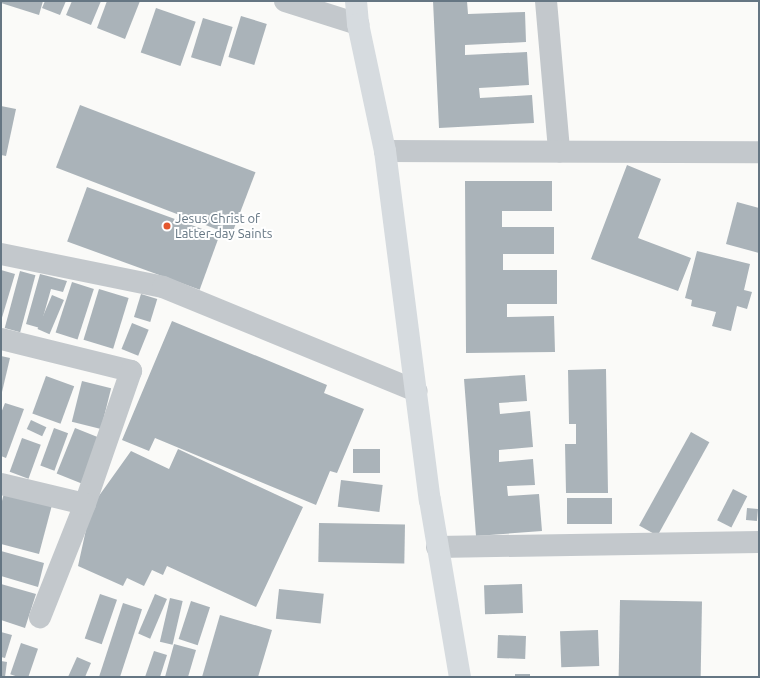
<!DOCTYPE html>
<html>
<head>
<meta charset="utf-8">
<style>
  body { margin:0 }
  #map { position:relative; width:760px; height:678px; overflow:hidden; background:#fafaf8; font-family:Ubuntu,sans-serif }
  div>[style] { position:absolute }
  .building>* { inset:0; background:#aab3b9; transform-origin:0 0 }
  .street>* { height:22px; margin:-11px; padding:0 11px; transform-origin:11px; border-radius:11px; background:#c3c8cc }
  .secondary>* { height:22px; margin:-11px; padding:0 11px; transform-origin:11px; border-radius:11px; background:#d6dbdf }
  .dots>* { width:11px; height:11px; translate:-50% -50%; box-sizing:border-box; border:2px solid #fff; border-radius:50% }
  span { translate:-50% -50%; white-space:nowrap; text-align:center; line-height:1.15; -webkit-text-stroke:4px #fff; paint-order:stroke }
  .poi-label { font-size:13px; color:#657683 }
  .left { translate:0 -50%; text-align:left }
  .frame { position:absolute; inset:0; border:2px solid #657683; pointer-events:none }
</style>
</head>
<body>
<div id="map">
  <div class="building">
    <i style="clip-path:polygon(1px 1px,43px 1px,39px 15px,1px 3px)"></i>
    <i style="clip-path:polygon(45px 1px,66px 1px,60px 15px,42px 8px)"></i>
    <i style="clip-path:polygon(72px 1px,101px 1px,91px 25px,66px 15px)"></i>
    <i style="clip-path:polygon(107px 1px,140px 1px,125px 39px,97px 28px)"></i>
    <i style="clip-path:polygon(433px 1px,467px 1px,468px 14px,525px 12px,526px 42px,465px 45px,465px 55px,527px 52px,529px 85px,479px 88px,480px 98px,532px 95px,534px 123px,439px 128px)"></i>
    <i style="left:156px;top:8px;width:42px;height:47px;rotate:19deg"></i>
    <i style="left:241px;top:16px;width:27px;height:43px;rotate:17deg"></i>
    <i style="left:203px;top:18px;width:31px;height:41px;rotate:17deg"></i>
    <i style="left:80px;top:105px;width:188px;height:67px;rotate:21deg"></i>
    <i style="clip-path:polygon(1px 106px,16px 109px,6px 156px,1px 155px)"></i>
    <i style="clip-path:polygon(627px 165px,661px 179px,638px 238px,691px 258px,678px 291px,591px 259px)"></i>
    <i style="clip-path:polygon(465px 181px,552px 181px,552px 211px,502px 211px,502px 227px,554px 227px,554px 254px,503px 254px,503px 270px,557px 270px,557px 304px,507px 304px,507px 317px,554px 316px,555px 352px,466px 353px)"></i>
    <i style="left:87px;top:187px;width:141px;height:58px;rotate:20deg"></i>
    <i style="clip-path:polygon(737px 202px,759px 208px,759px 253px,726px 244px)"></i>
    <i style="clip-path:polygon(697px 251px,750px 264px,744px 290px,752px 292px,747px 309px,737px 306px,731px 331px,712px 326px,716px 312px,691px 306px,692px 300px,685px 298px)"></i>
    <i style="clip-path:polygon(1px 270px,15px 274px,1px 321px)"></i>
    <i style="left:20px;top:271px;width:16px;height:59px;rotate:15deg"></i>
    <i style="clip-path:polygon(40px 274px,67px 281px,63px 292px,51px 289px,40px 328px,26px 324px)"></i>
    <i style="left:72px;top:282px;width:23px;height:53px;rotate:18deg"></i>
    <i style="left:99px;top:289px;width:31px;height:53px;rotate:17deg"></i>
    <i style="left:141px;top:294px;width:17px;height:24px;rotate:17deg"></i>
    <i style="left:52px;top:295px;width:13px;height:37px;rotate:23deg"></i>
    <i style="clip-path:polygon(172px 321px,327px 385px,324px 393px,364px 409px,337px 473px,330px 471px,316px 505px,155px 438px,149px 451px,122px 440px)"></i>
    <i style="left:132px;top:323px;width:18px;height:28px;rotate:22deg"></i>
    <i style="clip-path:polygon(1px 356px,10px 358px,2px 392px,1px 392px)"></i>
    <i style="clip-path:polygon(606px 369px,608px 493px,566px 493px,565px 444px,576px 444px,576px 424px,569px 424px,568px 370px)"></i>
    <i style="clip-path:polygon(525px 375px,527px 401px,499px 403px,500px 414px,530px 411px,533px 447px,499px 450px,499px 462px,533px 459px,535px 485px,507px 486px,508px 496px,539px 494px,542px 531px,476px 536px,464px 379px)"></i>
    <i style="left:46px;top:376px;width:30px;height:40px;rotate:20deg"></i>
    <i style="left:82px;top:381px;width:30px;height:42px;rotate:14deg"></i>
    <i style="clip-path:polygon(5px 403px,24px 409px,6px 458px,1px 456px,1px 413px)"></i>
    <i style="left:31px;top:420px;width:17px;height:10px;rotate:25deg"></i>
    <i style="left:54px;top:428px;width:15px;height:40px;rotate:20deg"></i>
    <i style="left:75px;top:428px;width:29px;height:49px;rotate:22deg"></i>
    <i style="left:691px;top:432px;width:21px;height:107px;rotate:29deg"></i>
    <i style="left:22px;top:438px;width:20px;height:36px;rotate:20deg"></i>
    <i style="clip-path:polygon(178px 449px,303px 507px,256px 607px,167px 566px,163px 575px,152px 570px,144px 586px,127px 578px,123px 586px,78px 566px,91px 507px,131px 451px,169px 469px)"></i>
    <i style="left:353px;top:449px;width:27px;height:24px"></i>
    <i style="left:341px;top:480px;width:42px;height:27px;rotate:7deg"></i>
    <i style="left:733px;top:489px;width:16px;height:35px;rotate:27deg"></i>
    <i style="clip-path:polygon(4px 493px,52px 505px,39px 554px,1px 544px,1px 505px)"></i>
    <i style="left:567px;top:498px;width:45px;height:26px"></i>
    <i style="left:747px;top:508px;width:11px;height:12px;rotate:5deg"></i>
    <i style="left:319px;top:523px;width:86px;height:39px;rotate:1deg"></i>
    <i style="clip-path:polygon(1px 551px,44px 563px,38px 587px,1px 576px)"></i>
    <i style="clip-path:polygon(1px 584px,36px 594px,25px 628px,1px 620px)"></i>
    <i style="left:522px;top:584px;width:29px;height:38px;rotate:88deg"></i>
    <i style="left:279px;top:589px;width:45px;height:30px;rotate:6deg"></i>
    <i style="left:100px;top:594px;width:18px;height:47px;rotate:19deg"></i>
    <i style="left:155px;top:594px;width:13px;height:43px;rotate:23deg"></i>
    <i style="left:170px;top:598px;width:13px;height:45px;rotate:13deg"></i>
    <i style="left:620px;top:600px;width:82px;height:77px;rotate:1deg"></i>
    <i style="left:191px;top:601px;width:20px;height:40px;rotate:18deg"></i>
    <i style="left:123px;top:603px;width:20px;height:78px;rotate:18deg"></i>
    <i style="clip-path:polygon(220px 615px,272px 630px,258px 677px,202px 677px)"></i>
    <i style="left:598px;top:630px;width:36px;height:38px;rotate:88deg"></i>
    <i style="clip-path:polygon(1px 632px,12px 635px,5px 658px,1px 657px)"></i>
    <i style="left:498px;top:635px;width:28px;height:23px;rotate:2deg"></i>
    <i style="left:21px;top:643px;width:18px;height:33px;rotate:19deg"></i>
    <i style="clip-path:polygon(174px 644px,196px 650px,188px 677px,165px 677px)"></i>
    <i style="clip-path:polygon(154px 651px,167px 655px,160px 677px,145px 677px)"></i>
    <i style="clip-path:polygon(77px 657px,91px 663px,85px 677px,68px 677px)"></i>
    <i style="clip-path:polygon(1px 661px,7px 662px,5px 677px,1px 677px)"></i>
    <i style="left:515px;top:674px;width:15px;height:3px"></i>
  </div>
  <div class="street">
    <i style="left:285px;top:1px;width:77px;rotate:17.5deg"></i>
    <i style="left:546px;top:1px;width:151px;rotate:85deg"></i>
    <i style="left:385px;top:151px;width:374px;rotate:0.2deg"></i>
    <i style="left:1px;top:254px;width:165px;rotate:11.5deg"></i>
    <i style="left:163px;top:287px;width:274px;rotate:22.3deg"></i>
    <i style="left:1px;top:339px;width:134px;rotate:13.8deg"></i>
    <i style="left:131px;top:371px;width:141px;rotate:109.1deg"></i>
    <i style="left:85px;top:504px;width:122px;rotate:111.7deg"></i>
    <i style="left:1px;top:484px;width:86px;rotate:13.4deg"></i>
    <i style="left:437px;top:547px;width:322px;rotate:-0.9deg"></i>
  </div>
  <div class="secondary">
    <i style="left:356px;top:1px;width:23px;rotate:85deg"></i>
    <i style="left:358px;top:24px;width:130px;rotate:78deg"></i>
    <i style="left:385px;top:151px;width:352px;rotate:82.7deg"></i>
    <i style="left:430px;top:500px;width:180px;rotate:80.4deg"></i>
  </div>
  <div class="dots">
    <i style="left:167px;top:226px;background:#e4572e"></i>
  </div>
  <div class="poi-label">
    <span class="left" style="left:175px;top:226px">Jesus Christ of<br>Latter-day Saints</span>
  </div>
  <div class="frame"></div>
</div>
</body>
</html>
